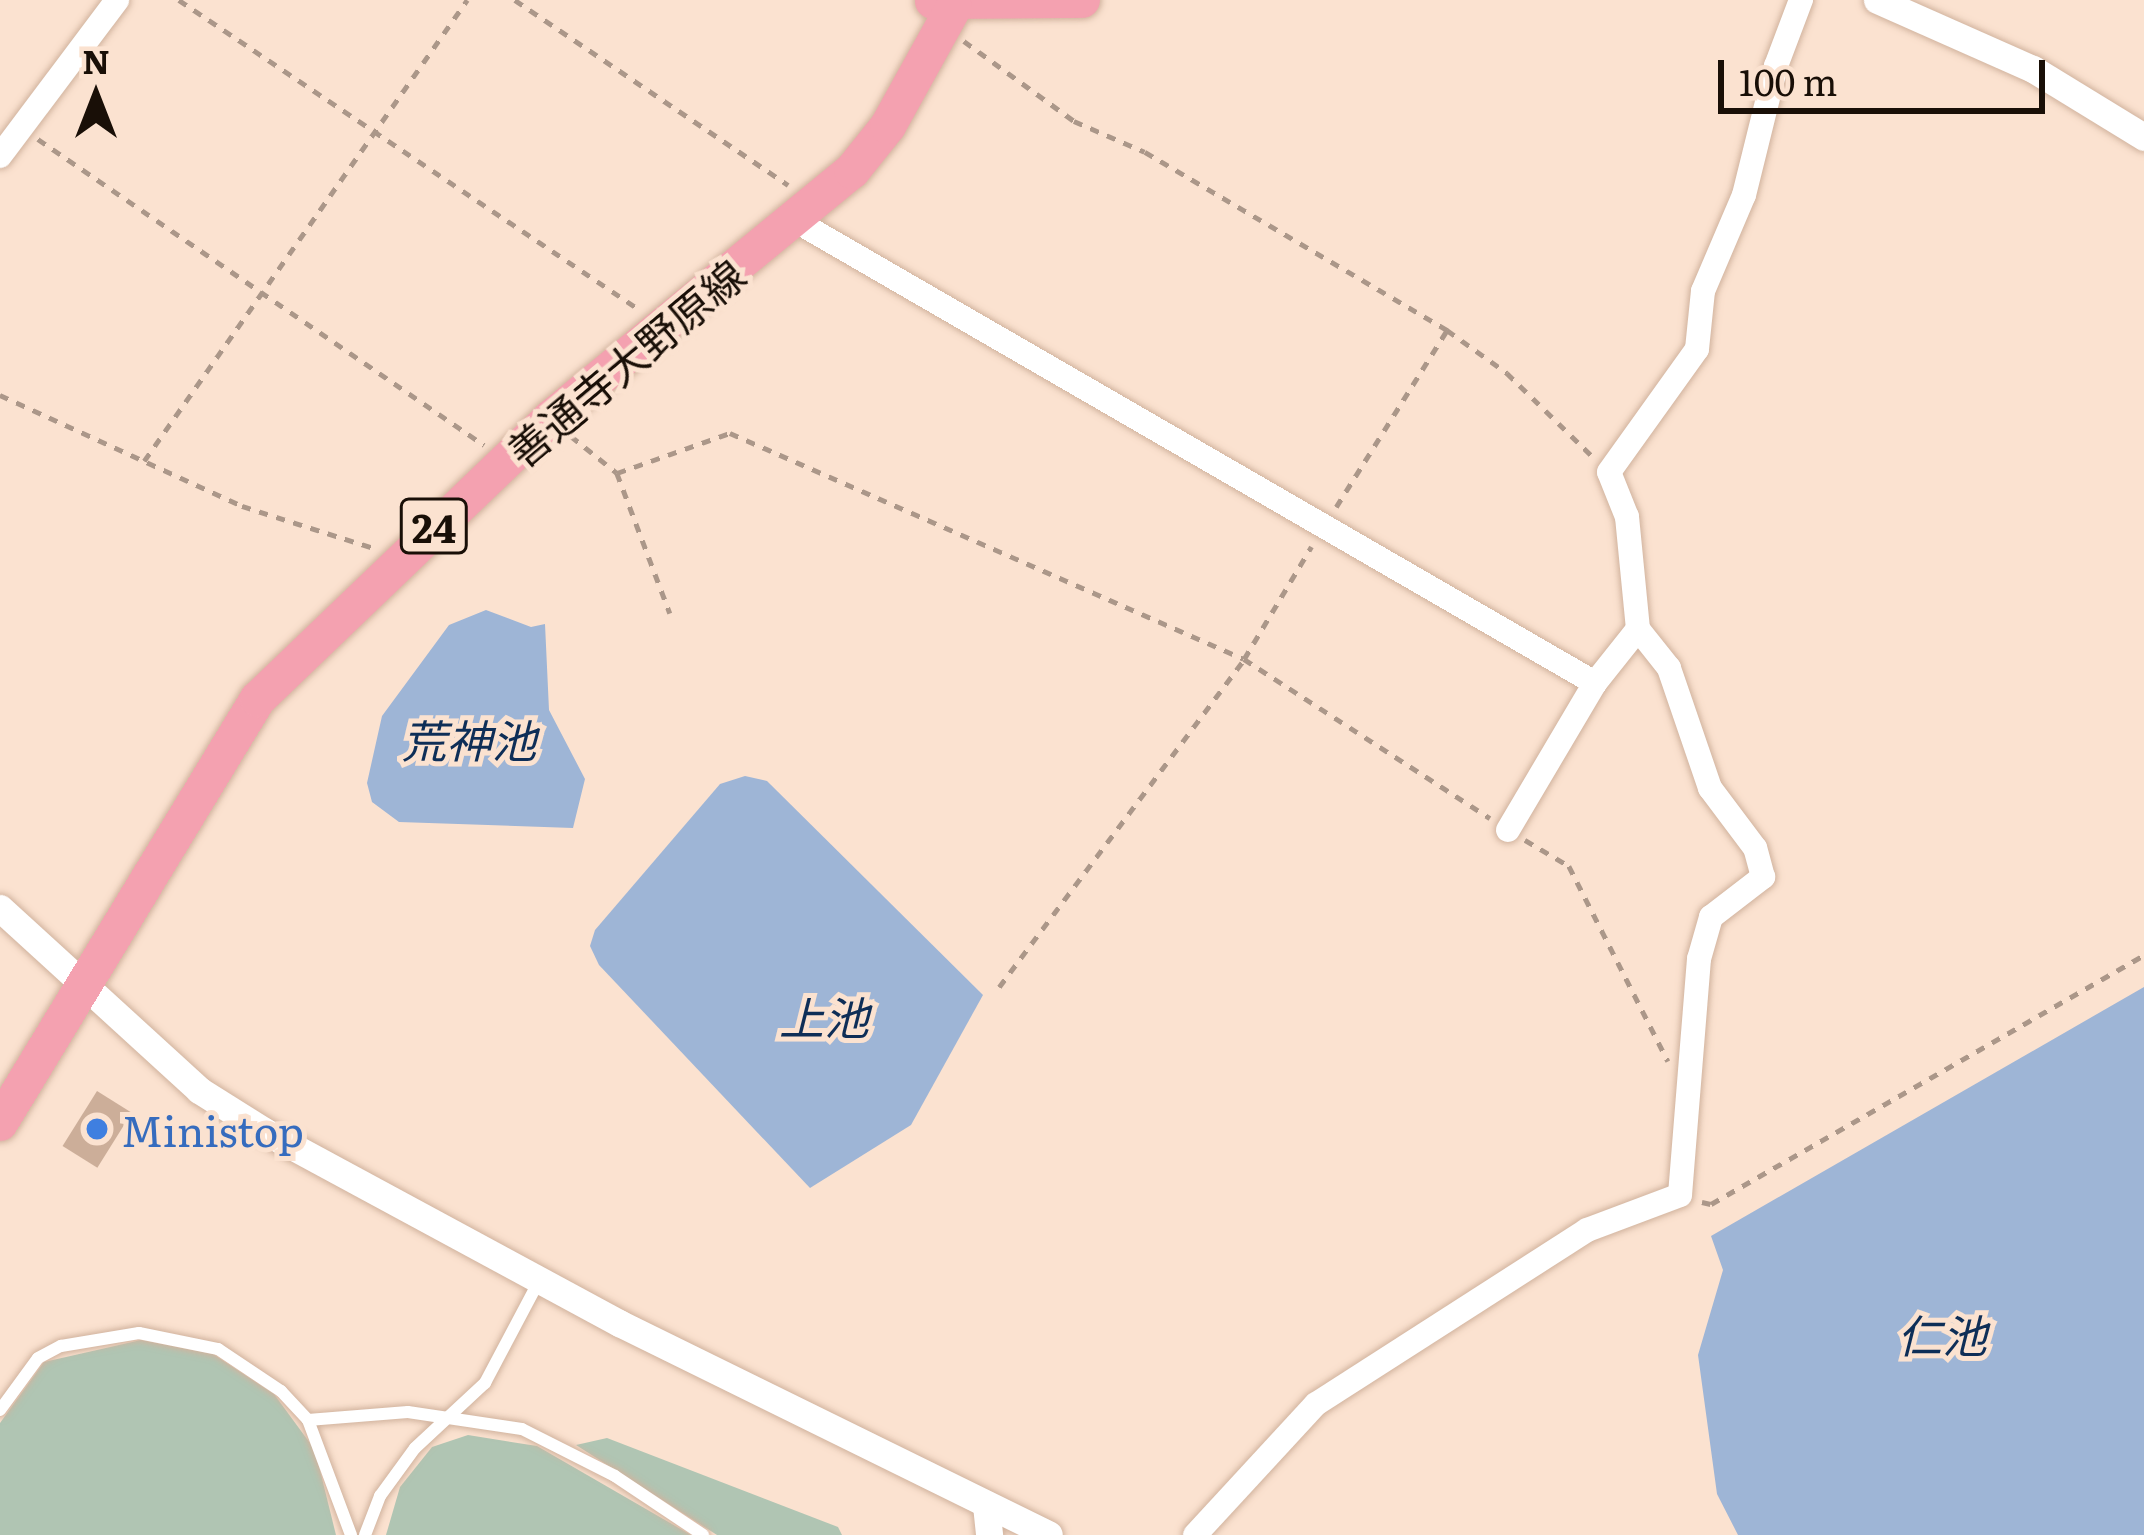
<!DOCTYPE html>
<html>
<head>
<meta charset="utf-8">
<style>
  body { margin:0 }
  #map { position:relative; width:2144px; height:1535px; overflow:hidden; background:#fbe2d0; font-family:Literata,"Noto Sans JP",serif }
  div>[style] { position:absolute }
  .green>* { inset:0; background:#b0c5b3 }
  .water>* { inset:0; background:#9eb5d6 }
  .building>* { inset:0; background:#ccae99; transform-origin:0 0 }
  .path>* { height:4.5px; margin-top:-2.25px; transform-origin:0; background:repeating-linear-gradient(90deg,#ab9789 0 9px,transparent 0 18px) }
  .roads { filter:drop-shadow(0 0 3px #d1b39e) drop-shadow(0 0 3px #d1b39e) }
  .service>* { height:12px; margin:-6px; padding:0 6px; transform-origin:6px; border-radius:6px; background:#fff }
  .minor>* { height:24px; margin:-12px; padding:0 12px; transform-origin:12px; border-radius:12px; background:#fff }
  .tertiary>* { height:27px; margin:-13.5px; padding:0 13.5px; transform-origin:13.5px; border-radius:13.5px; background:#fff }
  .primary>* { height:36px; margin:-18px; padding:0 18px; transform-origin:18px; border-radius:18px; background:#f4a1b0 }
  .dots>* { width:33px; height:33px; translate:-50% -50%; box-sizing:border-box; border:6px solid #fbe2d0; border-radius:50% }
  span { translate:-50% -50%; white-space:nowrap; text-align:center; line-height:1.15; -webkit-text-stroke:10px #fbe2d0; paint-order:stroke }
  .shield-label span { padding:3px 9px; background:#fbe2d0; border:3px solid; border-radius:9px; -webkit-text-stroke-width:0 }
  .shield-label { font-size:39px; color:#190f07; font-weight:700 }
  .street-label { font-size:42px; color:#190f07 }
  .shop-label { font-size:42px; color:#366cbe }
  .left { translate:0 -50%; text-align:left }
  .water-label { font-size:45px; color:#0e2e57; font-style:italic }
  .north { position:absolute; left:36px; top:36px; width:120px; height:120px; -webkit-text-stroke:9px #fbe2d0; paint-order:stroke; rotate:0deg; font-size:33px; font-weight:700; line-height:48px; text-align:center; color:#190f07 }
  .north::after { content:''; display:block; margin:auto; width:42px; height:54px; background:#190f07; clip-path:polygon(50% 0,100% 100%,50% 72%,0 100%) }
  .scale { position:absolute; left:1718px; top:60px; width:327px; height:54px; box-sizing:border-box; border:6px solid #190f07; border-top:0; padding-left:15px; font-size:36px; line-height:42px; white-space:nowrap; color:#190f07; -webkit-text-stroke:9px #fbe2d0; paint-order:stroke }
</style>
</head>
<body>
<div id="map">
  <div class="green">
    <i style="clip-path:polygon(141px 1340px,213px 1354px,274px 1394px,315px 1450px,336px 1535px,0 1535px,0 1423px,44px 1362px)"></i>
    <i style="clip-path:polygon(468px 1435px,537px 1446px,691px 1535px,386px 1535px,400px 1487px,432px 1447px)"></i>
    <i style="clip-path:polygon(607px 1438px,838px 1527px,842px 1535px,717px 1535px,576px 1445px)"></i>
  </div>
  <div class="water">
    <i style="clip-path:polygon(486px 610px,531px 627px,545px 624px,549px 710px,585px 779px,573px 828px,399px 822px,372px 802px,367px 783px,382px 716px,449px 625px)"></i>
    <i style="clip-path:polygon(745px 776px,767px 781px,983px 995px,911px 1125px,810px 1188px,599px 965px,590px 946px,595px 930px,720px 784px)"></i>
    <i style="clip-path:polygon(2144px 987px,2144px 1535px,1738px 1535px,1717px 1494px,1698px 1355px,1723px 1270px,1711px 1236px)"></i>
  </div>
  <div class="building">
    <i style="left:97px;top:1091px;width:41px;height:65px;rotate:32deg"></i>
  </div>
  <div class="path">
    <i style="left:179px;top:0;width:552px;rotate:33.92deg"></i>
    <i style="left:515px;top:0;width:330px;rotate:34.1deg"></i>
    <i style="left:964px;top:41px;width:136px;rotate:36deg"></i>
    <i style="left:1074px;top:121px;width:77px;rotate:23.6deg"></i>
    <i style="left:1145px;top:152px;width:351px;rotate:30.5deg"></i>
    <i style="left:1447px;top:330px;width:74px;rotate:35.6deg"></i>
    <i style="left:1507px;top:373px;width:119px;rotate:44.3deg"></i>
    <i style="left:38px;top:139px;width:541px;rotate:34.45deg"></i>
    <i style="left:0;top:395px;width:266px;rotate:24.6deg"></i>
    <i style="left:242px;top:506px;width:142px;rotate:17.7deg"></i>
    <i style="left:571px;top:436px;width:59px;rotate:38.8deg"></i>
    <i style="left:617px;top:473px;width:120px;rotate:-19.5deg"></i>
    <i style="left:730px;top:433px;width:561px;rotate:23.73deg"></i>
    <i style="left:1244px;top:659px;width:293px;rotate:32.9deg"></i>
    <i style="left:144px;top:461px;width:563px;rotate:-54.98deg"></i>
    <i style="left:617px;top:473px;width:150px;rotate:69.3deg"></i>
    <i style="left:1336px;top:507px;width:209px;rotate:-57.9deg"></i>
    <i style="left:1525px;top:840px;width:51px;rotate:30.6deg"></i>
    <i style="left:1569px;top:866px;width:219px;rotate:63.1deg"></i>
    <i style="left:999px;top:987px;width:409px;rotate:-53.2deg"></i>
    <i style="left:1244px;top:659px;width:131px;rotate:-59.1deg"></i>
    <i style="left:1702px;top:1202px;width:9px;rotate:13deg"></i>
    <i style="left:1711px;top:1204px;width:499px;rotate:-29.9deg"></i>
  </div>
  <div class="roads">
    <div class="service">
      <i style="left:0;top:1410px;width:64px;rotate:-53.8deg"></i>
      <i style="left:38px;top:1358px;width:26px;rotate:-28deg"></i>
      <i style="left:61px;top:1346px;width:79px;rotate:-9.5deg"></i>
      <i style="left:139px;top:1333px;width:81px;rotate:11.4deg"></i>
      <i style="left:218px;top:1349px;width:76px;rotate:33.7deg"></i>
      <i style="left:281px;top:1391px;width:40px;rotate:47deg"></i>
      <i style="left:308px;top:1420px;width:123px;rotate:69.5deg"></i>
      <i style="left:308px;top:1420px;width:100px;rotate:-4.6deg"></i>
      <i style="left:408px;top:1412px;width:115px;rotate:8.5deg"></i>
      <i style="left:522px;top:1429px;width:104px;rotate:26.8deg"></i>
      <i style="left:615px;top:1476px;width:106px;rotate:33.8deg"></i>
      <i style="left:365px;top:1535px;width:42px;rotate:-69deg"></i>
      <i style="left:380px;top:1496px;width:59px;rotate:-53.9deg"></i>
      <i style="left:415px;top:1448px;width:96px;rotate:-42.9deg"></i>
      <i style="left:485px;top:1383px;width:115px;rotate:-62.1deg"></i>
    </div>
    <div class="minor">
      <i style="left:0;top:156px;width:195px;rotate:-53.1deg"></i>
      <i style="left:796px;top:221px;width:923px;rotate:30.04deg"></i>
      <i style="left:1508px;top:830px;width:171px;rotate:-59.4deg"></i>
      <i style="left:1595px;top:683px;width:69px;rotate:-51.5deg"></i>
      <i style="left:1195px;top:1535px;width:178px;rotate:-47.3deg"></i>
      <i style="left:1316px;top:1404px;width:322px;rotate:-32.7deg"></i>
      <i style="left:1587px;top:1230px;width:99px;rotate:-20.6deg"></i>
      <i style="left:1680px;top:1195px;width:237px;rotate:-85.4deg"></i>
      <i style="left:1699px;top:959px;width:44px;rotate:-74.1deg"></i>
      <i style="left:1711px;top:917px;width:66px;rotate:-37.6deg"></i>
      <i style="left:1763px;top:877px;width:30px;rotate:-105deg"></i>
      <i style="left:1755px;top:848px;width:75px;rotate:-126.9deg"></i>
      <i style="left:1710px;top:788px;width:127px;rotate:-108.9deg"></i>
      <i style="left:1669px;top:668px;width:50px;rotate:-128.5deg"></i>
      <i style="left:1638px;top:629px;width:113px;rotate:-95.6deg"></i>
      <i style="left:1627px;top:517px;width:48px;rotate:-111.8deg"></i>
      <i style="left:1609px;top:472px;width:151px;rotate:-54.4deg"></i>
      <i style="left:1697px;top:349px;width:58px;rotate:-84.1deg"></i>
      <i style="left:1703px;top:291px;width:104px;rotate:-66.9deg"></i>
      <i style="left:1744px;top:195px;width:133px;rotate:-76.1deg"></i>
      <i style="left:1776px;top:66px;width:71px;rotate:-69.3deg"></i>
    </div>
    <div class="tertiary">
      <i style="left:1877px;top:0;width:171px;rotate:23.9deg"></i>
      <i style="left:2033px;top:69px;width:130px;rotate:31.5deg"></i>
      <i style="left:0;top:908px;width:270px;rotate:42.4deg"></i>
      <i style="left:199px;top:1090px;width:77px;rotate:32.2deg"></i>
      <i style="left:264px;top:1131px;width:404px;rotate:28.4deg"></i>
      <i style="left:619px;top:1323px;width:479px;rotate:26.2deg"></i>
      <i style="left:986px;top:1505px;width:30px;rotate:84deg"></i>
    </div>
    <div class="primary">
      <i style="left:933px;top:1px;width:149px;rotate:-0.4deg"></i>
      <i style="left:0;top:1123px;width:496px;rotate:-58.7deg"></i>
      <i style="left:258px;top:699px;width:406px;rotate:-43.8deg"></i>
      <i style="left:551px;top:418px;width:389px;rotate:-39.4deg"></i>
      <i style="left:852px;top:171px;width:58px;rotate:-51.3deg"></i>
      <i style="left:888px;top:126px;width:136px;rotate:-61deg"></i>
    </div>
  </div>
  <div class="dots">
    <i style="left:97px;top:1129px;background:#3f7fe0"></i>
  </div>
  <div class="shield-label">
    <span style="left:434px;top:526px">24</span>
  </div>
  <div class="street-label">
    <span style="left:625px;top:362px;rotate:-40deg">善通寺大野原線</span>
  </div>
  <div class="shop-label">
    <span class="left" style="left:121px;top:1129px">Ministop</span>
  </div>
  <div class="water-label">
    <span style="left:469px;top:739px">荒神池</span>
    <span style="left:824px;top:1016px">上池</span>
    <span style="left:1942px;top:1334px">仁池</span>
  </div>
  <div class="north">N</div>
  <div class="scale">100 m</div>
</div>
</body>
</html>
